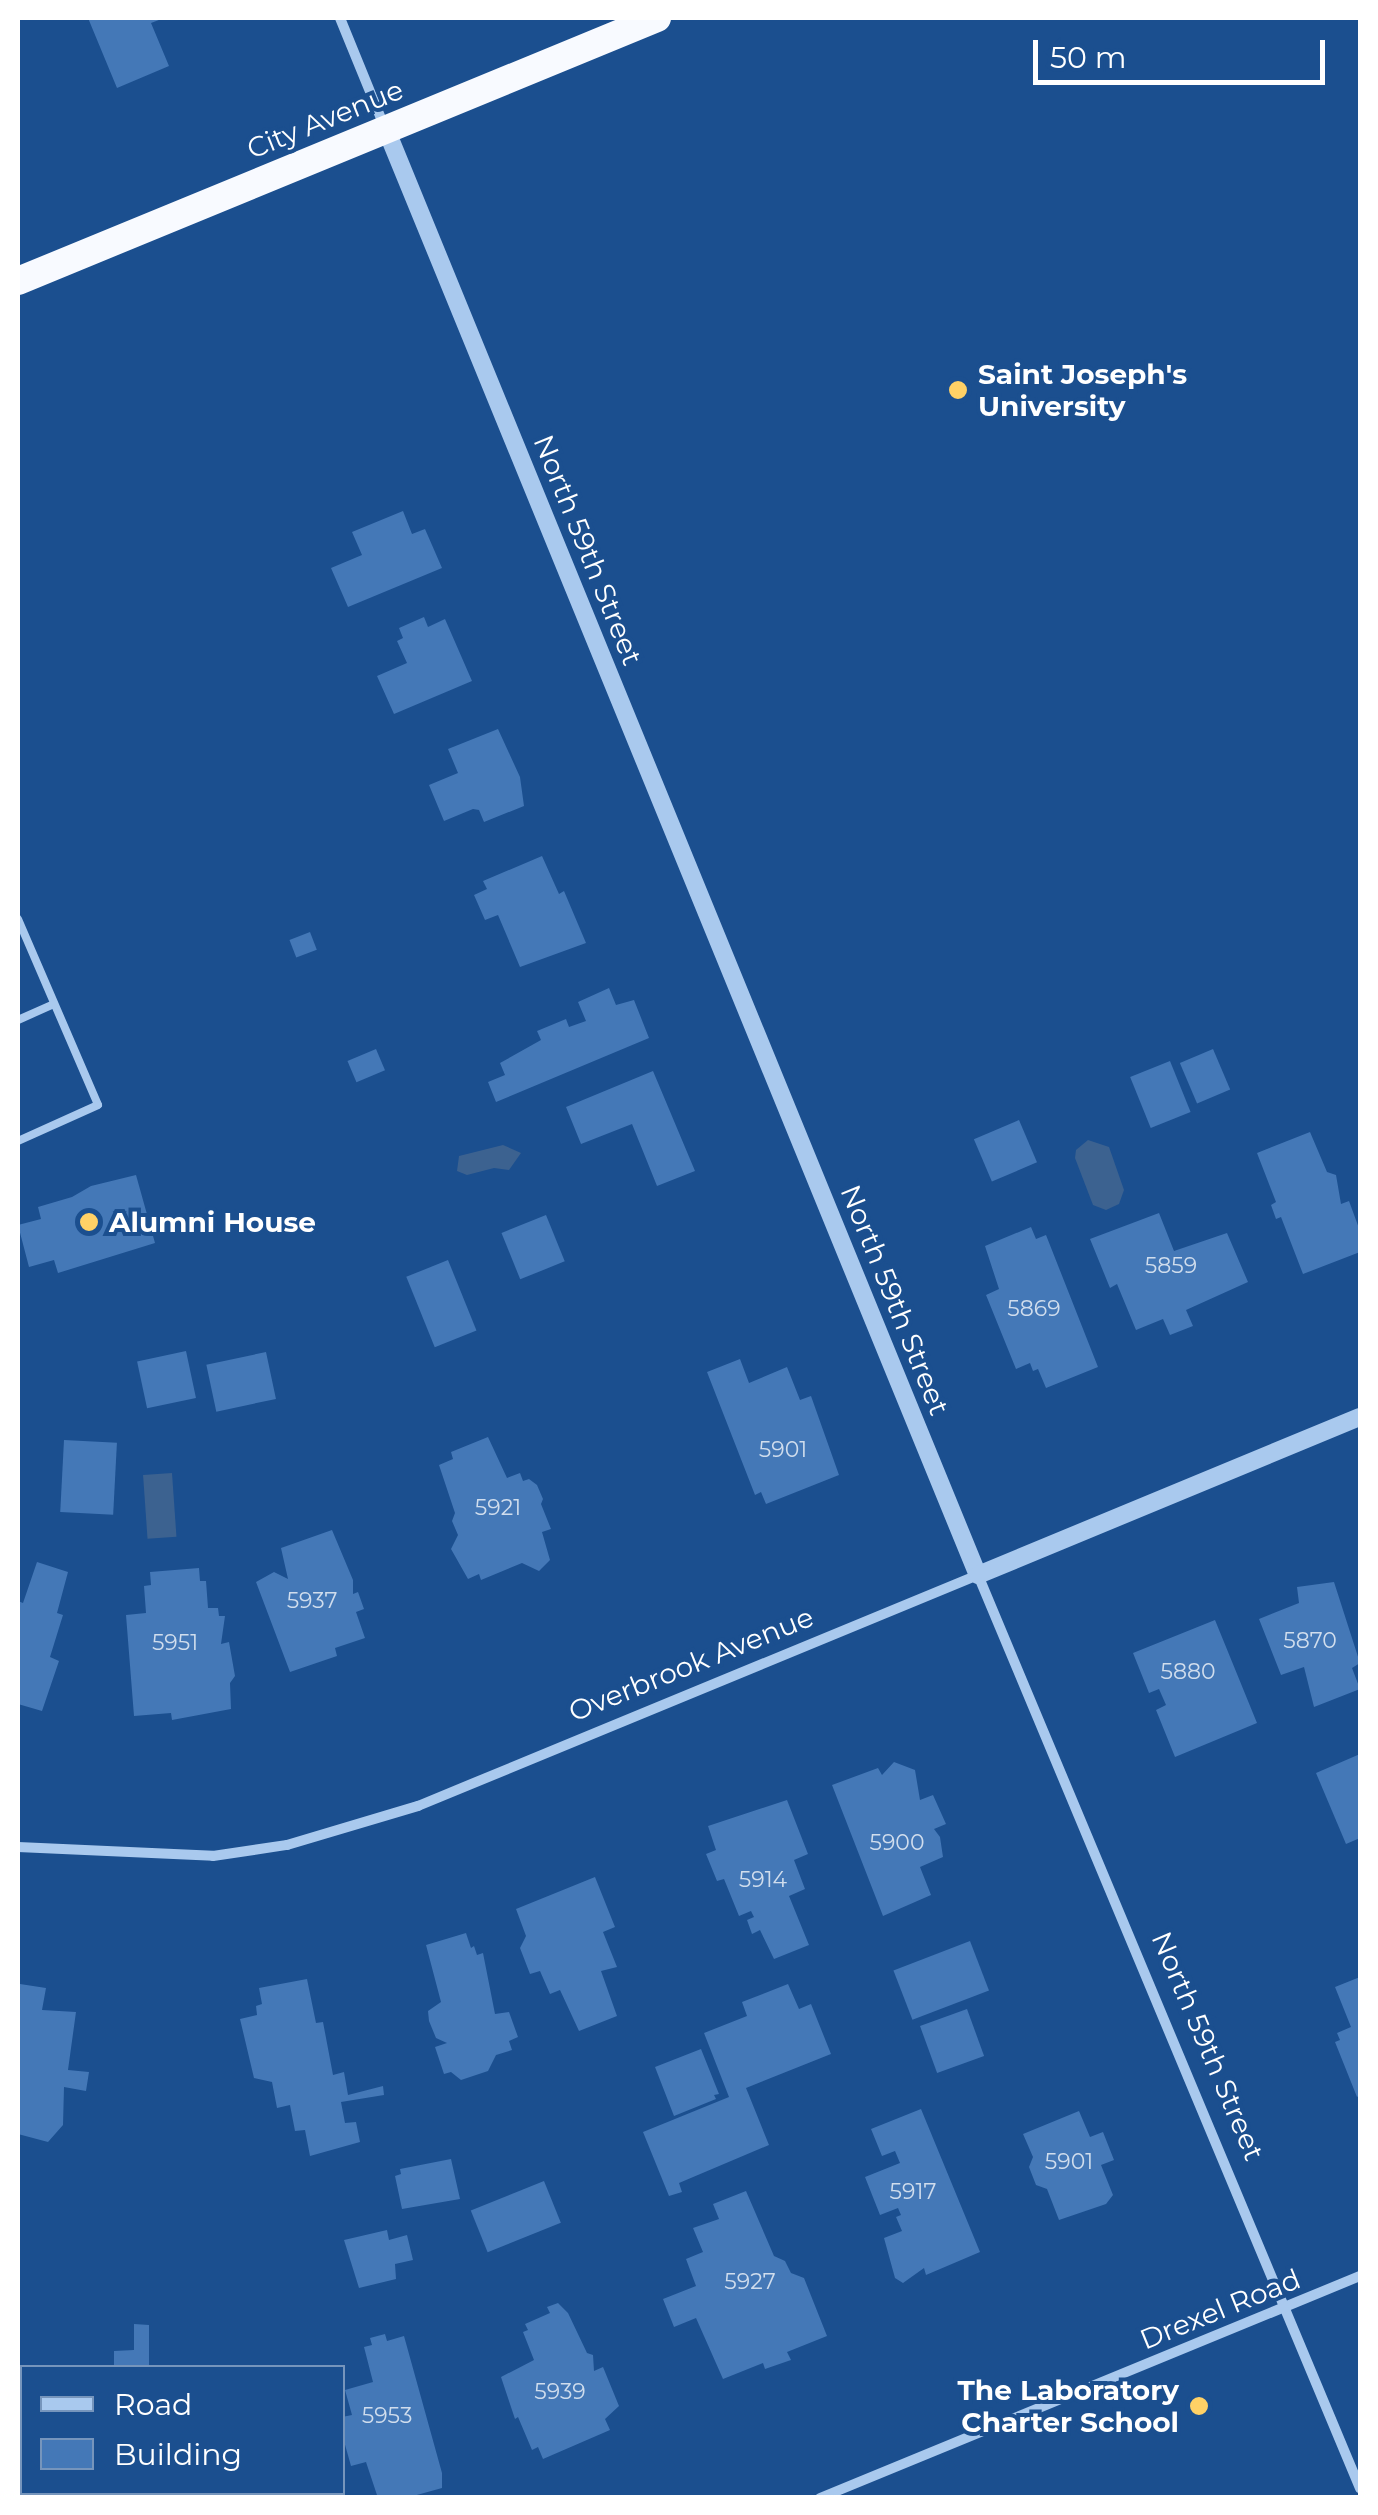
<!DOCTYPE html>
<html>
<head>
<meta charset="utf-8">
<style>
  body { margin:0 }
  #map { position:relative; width:1378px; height:2515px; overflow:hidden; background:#1b4f8f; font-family:Montserrat,sans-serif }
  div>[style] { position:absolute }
  .water>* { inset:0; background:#3c6290; transform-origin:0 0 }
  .building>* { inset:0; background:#4478b7; transform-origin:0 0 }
  .service>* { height:8px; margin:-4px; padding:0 4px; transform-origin:4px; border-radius:4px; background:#a9c9ee }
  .minor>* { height:10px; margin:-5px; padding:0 5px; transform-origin:5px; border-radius:5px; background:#a9c9ee }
  .tertiary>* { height:18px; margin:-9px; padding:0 9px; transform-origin:9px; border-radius:9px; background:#a9c9ee }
  .trunk>* { height:28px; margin:-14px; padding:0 14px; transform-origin:14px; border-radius:14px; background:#f8faff }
  .dots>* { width:28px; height:28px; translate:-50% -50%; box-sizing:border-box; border:5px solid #1b4f8f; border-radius:50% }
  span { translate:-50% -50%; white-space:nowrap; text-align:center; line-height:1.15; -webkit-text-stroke:8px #1b4f8f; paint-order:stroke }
  .number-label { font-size:22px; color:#d0dded }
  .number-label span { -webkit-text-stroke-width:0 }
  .street-label { font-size:28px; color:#fff }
  .poi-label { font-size:28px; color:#fff; font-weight:700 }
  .left { translate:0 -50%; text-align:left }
  .right { translate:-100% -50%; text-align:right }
  .frame { position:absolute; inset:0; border:20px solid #fff; pointer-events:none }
  .legend { position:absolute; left:20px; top:2365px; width:325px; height:130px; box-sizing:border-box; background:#1b4f8f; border:2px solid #7695bc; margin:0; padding:12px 18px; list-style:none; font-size:30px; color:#fff }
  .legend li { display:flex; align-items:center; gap:20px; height:50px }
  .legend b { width:50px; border:2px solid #7695bc }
  .scale { position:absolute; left:1033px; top:40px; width:292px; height:45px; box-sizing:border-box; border:5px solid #fff; border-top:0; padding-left:12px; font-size:30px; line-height:35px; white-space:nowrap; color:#fff; -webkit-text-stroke:8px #1b4f8f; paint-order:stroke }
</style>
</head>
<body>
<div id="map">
  <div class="water">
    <i style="clip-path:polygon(1088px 1140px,1109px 1147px,1124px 1190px,1119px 1204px,1106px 1210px,1093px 1205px,1075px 1158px,1076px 1150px)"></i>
    <i style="clip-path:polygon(503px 1145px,521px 1153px,509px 1170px,494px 1168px,467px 1175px,457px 1171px,459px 1156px)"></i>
    <i style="left:172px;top:1473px;width:64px;height:29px;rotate:86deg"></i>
  </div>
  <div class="building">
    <i style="clip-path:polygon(88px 18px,164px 18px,151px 23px,169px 66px,117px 88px)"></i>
    <i style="clip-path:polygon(403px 511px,412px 534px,425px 529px,442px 568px,348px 607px,331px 568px,362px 555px,352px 532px)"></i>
    <i style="clip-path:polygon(424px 617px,428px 627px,445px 619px,472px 681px,394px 714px,377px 676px,407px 663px,397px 641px,403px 638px,399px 628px)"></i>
    <i style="clip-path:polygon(498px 729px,520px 777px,524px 806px,484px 822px,479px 810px,473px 809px,444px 821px,429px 785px,458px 773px,448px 749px)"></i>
    <i style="clip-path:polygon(542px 856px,559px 894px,564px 891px,586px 943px,520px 967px,498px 915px,485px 920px,474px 895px,487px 889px,483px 881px)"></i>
    <i style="left:310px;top:932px;width:19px;height:22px;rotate:69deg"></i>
    <i style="clip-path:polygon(609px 988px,616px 1005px,634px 1000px,649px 1038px,496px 1102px,488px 1082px,505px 1075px,500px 1063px,541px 1040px,537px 1031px,566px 1019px,569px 1027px,586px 1021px,578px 1002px)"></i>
    <i style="left:376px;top:1049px;width:23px;height:31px;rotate:67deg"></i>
    <i style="left:1213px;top:1049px;width:44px;height:36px;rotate:67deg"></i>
    <i style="left:1170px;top:1061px;width:55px;height:43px;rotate:68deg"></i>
    <i style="clip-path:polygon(653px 1071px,695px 1171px,657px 1186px,632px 1124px,581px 1144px,566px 1107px)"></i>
    <i style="left:1019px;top:1120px;width:46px;height:49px;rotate:67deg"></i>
    <i style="clip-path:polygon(1310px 1132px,1327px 1172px,1336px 1175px,1341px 1204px,1349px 1201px,1360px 1231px,1360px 1252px,1303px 1274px,1281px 1217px,1276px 1219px,1271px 1205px,1276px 1202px,1257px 1153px)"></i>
    <i style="clip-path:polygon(136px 1175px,155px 1243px,58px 1273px,54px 1260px,29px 1267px,18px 1225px,41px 1219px,38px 1207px,72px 1197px,91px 1186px)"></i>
    <i style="clip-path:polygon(1159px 1213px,1174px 1251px,1227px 1233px,1248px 1282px,1186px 1310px,1193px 1326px,1170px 1335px,1163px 1319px,1136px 1330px,1117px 1284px,1110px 1288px,1090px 1239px)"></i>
    <i style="left:546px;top:1215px;width:50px;height:48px;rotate:68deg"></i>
    <i style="clip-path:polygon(1031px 1227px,1036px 1239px,1046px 1235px,1098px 1367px,1046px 1388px,1038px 1369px,1033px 1371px,1030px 1363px,1016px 1369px,986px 1295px,999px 1289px,985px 1246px)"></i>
    <i style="left:448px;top:1260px;width:76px;height:45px;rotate:68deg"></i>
    <i style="left:186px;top:1351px;width:48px;height:50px;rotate:78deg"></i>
    <i style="left:266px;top:1352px;width:48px;height:61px;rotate:78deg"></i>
    <i style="clip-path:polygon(740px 1359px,749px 1383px,787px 1367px,800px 1400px,811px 1396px,839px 1475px,766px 1504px,761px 1492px,755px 1495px,707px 1372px)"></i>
    <i style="clip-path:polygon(488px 1437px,507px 1478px,520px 1473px,523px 1481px,529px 1479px,537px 1485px,543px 1499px,541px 1504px,551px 1529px,542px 1532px,550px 1560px,539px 1571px,522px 1563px,481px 1580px,479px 1574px,468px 1579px,451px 1549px,458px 1535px,452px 1521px,455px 1513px,439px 1465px,453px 1459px,451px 1452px)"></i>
    <i style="left:64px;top:1440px;width:53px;height:72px;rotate:3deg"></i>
    <i style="clip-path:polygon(332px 1530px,353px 1580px,353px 1594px,358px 1592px,364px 1609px,356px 1612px,365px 1638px,335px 1648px,337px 1656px,290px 1672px,256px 1582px,274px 1572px,288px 1579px,281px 1548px)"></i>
    <i style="clip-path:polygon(37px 1562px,68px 1572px,57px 1613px,63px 1615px,50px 1657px,59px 1661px,42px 1711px,18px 1704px,18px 1601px,23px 1603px)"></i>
    <i style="clip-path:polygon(199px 1568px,200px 1581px,206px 1581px,208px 1608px,218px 1608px,219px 1616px,225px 1616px,221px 1644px,229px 1642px,235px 1676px,230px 1683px,231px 1709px,172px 1720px,171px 1713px,134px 1716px,126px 1615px,146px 1613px,144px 1586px,151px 1585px,150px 1572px)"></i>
    <i style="clip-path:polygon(1334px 1582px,1360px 1663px,1352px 1668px,1360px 1689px,1314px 1707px,1304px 1667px,1281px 1675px,1259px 1619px,1299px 1603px,1297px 1587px)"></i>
    <i style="clip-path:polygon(1215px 1620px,1257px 1723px,1175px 1757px,1156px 1710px,1166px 1705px,1159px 1689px,1149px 1693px,1133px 1653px)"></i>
    <i style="clip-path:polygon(1360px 1754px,1360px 1838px,1346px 1844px,1316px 1773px)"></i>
    <i style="clip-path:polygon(894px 1762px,915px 1770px,920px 1800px,933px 1795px,946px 1824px,934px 1829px,940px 1837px,943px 1857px,920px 1867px,931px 1895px,883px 1916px,832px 1785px,878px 1768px,882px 1775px)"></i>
    <i style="clip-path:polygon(787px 1800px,808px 1854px,794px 1860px,805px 1889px,789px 1896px,809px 1945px,774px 1959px,760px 1930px,752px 1934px,747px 1920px,754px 1917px,751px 1911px,739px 1916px,724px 1879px,717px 1881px,706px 1854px,716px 1850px,708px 1826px)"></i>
    <i style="clip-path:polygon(595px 1877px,615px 1927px,603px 1932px,617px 1967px,601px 1971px,617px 2016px,579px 2031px,560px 1990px,550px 1994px,540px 1971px,530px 1974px,520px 1948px,526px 1936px,516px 1909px)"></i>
    <i style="clip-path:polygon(466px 1933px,471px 1948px,474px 1946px,477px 1955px,483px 1953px,495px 2014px,509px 2012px,518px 2037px,509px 2041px,512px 2050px,496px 2055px,488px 2071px,461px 2080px,451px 2072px,444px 2074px,435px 2047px,447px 2043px,436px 2038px,429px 2021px,428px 2011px,441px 2002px,426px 1945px)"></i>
    <i style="left:970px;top:1941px;width:53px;height:82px;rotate:69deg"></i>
    <i style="clip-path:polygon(1360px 1977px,1360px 2095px,1357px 2097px,1335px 2042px,1340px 2040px,1337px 2033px,1351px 2027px,1335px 1987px)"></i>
    <i style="clip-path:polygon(307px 1979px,316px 2023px,323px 2022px,333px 2075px,344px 2072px,348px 2095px,383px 2086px,384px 2095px,341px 2102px,345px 2123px,356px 2122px,360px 2142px,310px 2156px,305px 2130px,295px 2131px,290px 2105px,277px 2108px,272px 2082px,254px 2078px,240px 2019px,257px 2015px,256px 2006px,262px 2004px,259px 1988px)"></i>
    <i style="clip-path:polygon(20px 1984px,46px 1988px,42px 2010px,76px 2012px,68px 2070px,89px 2072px,86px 2091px,64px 2087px,63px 2125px,48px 2142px,18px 2134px)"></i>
    <i style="clip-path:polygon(788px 1984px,799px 2009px,811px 2004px,831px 2054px,746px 2088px,769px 2145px,679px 2183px,682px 2192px,669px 2196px,643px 2132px,729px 2097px,704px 2033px,747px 2016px,742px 2002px)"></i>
    <i style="left:967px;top:2009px;width:50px;height:50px;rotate:70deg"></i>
    <i style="clip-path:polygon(701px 2049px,719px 2094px,714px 2095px,716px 2099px,674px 2116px,655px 2067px)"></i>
    <i style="clip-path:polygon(921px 2109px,980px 2252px,926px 2275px,924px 2268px,903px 2283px,895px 2278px,884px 2238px,902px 2231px,896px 2217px,901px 2215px,898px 2208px,880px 2215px,865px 2177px,900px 2163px,895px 2151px,882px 2156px,871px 2129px)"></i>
    <i style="clip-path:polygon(1079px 2111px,1090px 2137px,1103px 2132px,1114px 2160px,1101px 2165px,1113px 2195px,1106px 2204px,1059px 2220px,1047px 2189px,1036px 2185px,1029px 2167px,1033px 2157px,1023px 2134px)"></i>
    <i style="clip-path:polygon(451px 2159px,460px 2199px,402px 2209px,395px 2176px,401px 2174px,400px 2169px)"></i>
    <i style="left:544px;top:2181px;width:45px;height:79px;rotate:68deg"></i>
    <i style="clip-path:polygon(746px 2191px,774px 2256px,785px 2261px,791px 2273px,804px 2278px,827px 2336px,787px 2352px,791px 2360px,765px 2369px,763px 2363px,723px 2379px,696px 2318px,674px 2327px,663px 2299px,696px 2286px,686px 2259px,703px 2252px,693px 2228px,719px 2219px,713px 2204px)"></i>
    <i style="clip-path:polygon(387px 2230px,389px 2240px,407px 2235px,413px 2260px,395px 2264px,396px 2279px,359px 2288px,344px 2240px)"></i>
    <i style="clip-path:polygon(558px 2303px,568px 2313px,587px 2353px,593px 2355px,594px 2371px,603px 2367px,619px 2406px,605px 2419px,610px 2430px,543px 2459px,538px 2447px,532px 2450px,518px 2417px,515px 2419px,501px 2377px,534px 2360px,523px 2332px,528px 2330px,525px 2324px,550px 2313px,547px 2307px)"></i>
    <i style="clip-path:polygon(134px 2324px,149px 2325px,149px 2368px,114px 2368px,114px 2351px,134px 2350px)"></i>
    <i style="clip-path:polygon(385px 2334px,387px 2341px,404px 2336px,442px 2473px,442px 2488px,406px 2498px,378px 2498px,366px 2462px,351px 2466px,342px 2434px,342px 2417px,352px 2415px,345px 2390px,373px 2382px,364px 2347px,372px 2345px,370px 2338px)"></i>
    <i style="left:68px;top:2492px;width:75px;height:6px"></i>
    <i style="left:182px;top:2492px;width:88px;height:6px"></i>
  </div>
  <div class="service">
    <i style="left:18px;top:919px;width:202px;rotate:66.7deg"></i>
    <i style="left:98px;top:1105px;width:88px;rotate:155.8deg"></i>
    <i style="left:18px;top:1020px;width:39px;rotate:-24deg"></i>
  </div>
  <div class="minor">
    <i style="left:340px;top:18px;width:119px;rotate:67.8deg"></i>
    <i style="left:18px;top:1847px;width:195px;rotate:2.6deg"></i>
    <i style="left:213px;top:1856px;width:75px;rotate:-8.5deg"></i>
    <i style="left:287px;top:1845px;width:137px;rotate:-16.6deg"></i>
    <i style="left:418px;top:1806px;width:606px;rotate:-22.42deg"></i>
    <i style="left:978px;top:1575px;width:990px;rotate:67.3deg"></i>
    <i style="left:820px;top:2498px;width:584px;rotate:-22.35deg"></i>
  </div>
  <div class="tertiary">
    <i style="left:386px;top:129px;width:1562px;rotate:67.74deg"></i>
    <i style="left:978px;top:1575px;width:413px;rotate:-22.5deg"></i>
  </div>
  <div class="trunk">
    <i style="left:18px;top:281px;width:691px;rotate:-22.37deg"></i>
  </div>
  <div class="dots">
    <i style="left:958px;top:390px;background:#ffd166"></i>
    <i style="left:89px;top:1222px;background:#ffd166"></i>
    <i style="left:1199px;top:2406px;background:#ffd166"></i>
  </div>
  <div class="number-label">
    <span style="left:1171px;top:1266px">5859</span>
    <span style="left:1034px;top:1309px">5869</span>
    <span style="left:783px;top:1450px">5901</span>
    <span style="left:498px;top:1508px">5921</span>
    <span style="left:312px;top:1601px">5937</span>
    <span style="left:1310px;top:1641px">5870</span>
    <span style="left:175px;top:1643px">5951</span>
    <span style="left:1188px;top:1672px">5880</span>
    <span style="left:897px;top:1843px">5900</span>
    <span style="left:763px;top:1880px">5914</span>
    <span style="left:1069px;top:2162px">5901</span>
    <span style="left:913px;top:2192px">5917</span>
    <span style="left:750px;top:2282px">5927</span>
    <span style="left:560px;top:2392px">5939</span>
    <span style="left:387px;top:2416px">5953</span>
  </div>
  <div class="street-label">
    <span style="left:325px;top:119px;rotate:-22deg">City Avenue</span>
    <span style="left:588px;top:550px;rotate:68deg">North 59th Street</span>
    <span style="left:895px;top:1300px;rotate:68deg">North 59th Street</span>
    <span style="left:691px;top:1664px;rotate:-22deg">Overbrook Avenue</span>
    <span style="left:1208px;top:2046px;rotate:67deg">North 59th Street</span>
    <span style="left:1220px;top:2309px;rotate:-22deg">Drexel Road</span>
  </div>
  <div class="poi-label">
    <span class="left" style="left:978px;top:390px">Saint Joseph's<br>University</span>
    <span class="left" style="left:109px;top:1222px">Alumni House</span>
    <span class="right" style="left:1179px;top:2406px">The Laboratory<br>Charter School</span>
  </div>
  <div class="frame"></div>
  <ul class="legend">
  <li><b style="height:12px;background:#a9c9ee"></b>Road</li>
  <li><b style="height:28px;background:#4478b7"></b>Building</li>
  </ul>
  <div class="scale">50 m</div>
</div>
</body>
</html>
